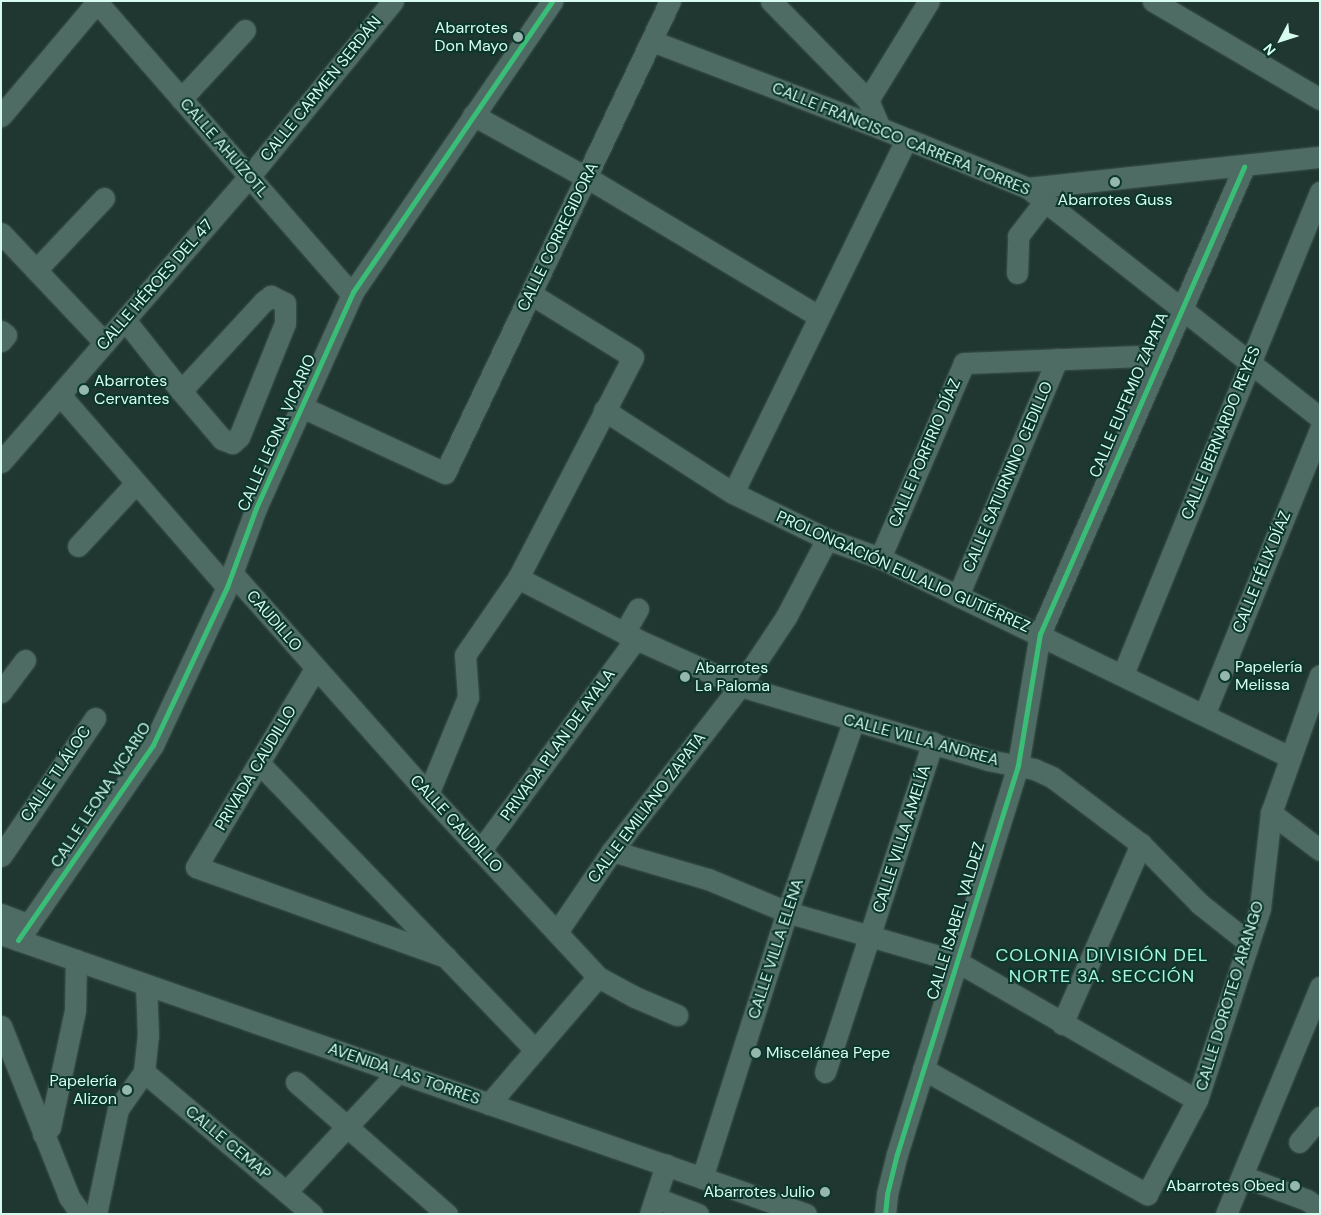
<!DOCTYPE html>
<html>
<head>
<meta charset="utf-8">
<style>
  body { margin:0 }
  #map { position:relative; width:1321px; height:1215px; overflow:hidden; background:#203731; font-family:"DM Sans",sans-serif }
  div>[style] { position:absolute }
  .roads { filter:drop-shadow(0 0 1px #3f534d) drop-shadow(0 0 1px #3f534d) }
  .minor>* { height:21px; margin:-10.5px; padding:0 10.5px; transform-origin:10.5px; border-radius:10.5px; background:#4e6c64 }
  .cycleway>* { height:5px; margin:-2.5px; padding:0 2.5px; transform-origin:2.5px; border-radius:2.5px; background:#3abd76 }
  .dots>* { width:14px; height:14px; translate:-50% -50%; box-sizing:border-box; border:2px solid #0a362b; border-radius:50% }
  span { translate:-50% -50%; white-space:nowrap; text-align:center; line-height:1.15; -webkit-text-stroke:4px #0a362b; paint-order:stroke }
  .poi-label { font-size:16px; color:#d6fcef }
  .right { translate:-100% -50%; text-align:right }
  .left { translate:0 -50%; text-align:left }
  .street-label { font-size:16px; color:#d6fcef }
  .neighbourhood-label { font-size:18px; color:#a6f6dc; letter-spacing:1px }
  .frame { position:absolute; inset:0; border:2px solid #d6fcef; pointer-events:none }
  .north { position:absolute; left:1256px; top:15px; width:50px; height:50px; -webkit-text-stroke:4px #0a362b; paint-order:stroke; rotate:230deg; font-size:14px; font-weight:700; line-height:20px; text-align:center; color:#d6fcef }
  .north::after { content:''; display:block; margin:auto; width:18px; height:22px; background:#d6fcef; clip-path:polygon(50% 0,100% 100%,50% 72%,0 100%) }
</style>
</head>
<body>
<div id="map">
  <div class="roads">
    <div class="minor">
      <i style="left:96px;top:1px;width:389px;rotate:48.9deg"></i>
      <i style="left:771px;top:1px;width:139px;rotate:45.6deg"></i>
      <i style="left:868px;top:100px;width:30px;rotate:67deg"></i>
      <i style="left:1153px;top:1px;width:194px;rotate:30.4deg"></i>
      <i style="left:652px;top:41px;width:244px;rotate:20.9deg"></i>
      <i style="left:880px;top:128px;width:160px;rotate:22.1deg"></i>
      <i style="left:1028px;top:188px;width:372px;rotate:38.2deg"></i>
      <i style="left:181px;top:99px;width:94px;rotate:-47.2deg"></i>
      <i style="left:868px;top:100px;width:116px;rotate:-58.4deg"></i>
      <i style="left:473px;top:115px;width:129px;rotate:28.8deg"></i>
      <i style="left:586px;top:177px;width:270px;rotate:30.9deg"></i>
      <i style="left:1px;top:116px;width:150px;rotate:-49.9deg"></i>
      <i style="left:1028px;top:188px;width:294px;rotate:-6.1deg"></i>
      <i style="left:1px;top:233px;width:151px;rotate:46.6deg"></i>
      <i style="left:36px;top:270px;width:99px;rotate:-46.6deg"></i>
      <i style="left:1017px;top:273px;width:37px;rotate:-88deg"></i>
      <i style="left:1018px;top:236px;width:44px;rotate:-52.4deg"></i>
      <i style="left:125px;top:320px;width:90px;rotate:51.7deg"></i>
      <i style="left:181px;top:391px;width:63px;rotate:49.5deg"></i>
      <i style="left:222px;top:439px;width:11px;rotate:22deg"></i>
      <i style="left:232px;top:443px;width:9px;rotate:-41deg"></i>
      <i style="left:239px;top:437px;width:123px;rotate:-68deg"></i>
      <i style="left:285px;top:323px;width:20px;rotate:-90deg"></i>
      <i style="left:285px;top:303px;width:16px;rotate:-153deg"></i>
      <i style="left:271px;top:296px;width:9px;rotate:144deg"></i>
      <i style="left:264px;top:301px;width:122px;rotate:132.7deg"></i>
      <i style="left:1px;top:331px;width:6px;rotate:39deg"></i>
      <i style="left:6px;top:335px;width:8px;rotate:130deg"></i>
      <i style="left:60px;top:395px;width:254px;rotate:49deg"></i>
      <i style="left:302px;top:407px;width:157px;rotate:24.8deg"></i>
      <i style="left:445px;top:473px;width:523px;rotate:-64.51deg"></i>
      <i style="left:604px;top:410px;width:153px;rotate:32.8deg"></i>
      <i style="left:733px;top:493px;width:105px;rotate:26.1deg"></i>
      <i style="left:827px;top:539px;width:56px;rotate:19.7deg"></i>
      <i style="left:880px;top:558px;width:454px;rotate:25.9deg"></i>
      <i style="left:1px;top:462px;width:378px;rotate:-49deg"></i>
      <i style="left:249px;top:177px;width:227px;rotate:-50.7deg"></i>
      <i style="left:733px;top:493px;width:393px;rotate:-63.9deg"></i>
      <i style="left:78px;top:546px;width:84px;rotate:-47.4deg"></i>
      <i style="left:880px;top:558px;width:212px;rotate:-66.7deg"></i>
      <i style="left:964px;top:363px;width:196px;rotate:-2.3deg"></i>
      <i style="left:232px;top:573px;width:295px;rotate:48.4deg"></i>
      <i style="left:428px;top:794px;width:250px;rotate:47.1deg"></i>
      <i style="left:598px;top:977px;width:42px;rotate:28.4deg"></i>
      <i style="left:635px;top:997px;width:46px;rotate:23.2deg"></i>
      <i style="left:518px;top:578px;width:133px;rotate:27.3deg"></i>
      <i style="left:636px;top:639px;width:114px;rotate:24.3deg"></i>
      <i style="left:740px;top:686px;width:259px;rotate:16.6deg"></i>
      <i style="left:988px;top:760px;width:47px;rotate:11.1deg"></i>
      <i style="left:1034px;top:769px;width:20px;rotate:24deg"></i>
      <i style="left:1052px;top:777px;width:111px;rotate:37deg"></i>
      <i style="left:1141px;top:844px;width:84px;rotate:45.5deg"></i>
      <i style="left:1200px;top:904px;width:61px;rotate:38.4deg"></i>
      <i style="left:958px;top:596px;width:257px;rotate:-67.3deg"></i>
      <i style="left:624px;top:633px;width:28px;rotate:-60deg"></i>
      <i style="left:315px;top:669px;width:231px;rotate:121deg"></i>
      <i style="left:196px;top:867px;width:266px;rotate:19.8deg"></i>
      <i style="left:1123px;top:674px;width:521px;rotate:-67.77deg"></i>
      <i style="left:1px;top:692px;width:40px;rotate:-53deg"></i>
      <i style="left:1204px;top:715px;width:308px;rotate:-67.9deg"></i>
      <i style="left:259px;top:763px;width:398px;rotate:46.1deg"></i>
      <i style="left:428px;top:794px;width:105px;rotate:-67.6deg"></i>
      <i style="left:468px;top:697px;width:42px;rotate:-94.1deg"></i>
      <i style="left:465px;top:655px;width:93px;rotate:-55.5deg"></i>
      <i style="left:518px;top:578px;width:249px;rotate:-62.5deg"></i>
      <i style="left:633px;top:357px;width:120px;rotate:-148.3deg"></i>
      <i style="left:1271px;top:813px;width:61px;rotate:37.1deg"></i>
      <i style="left:480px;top:851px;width:263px;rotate:-53.7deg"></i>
      <i style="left:612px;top:851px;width:100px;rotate:16.3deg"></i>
      <i style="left:708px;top:879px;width:86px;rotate:22.7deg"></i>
      <i style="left:787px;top:912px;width:176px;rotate:16.2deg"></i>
      <i style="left:956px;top:961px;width:278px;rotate:30deg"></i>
      <i style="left:1px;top:856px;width:167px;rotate:-55.7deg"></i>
      <i style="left:1px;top:914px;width:30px;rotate:21deg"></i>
      <i style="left:557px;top:932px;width:98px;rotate:-55.8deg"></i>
      <i style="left:612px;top:851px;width:209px;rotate:-52.2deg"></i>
      <i style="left:740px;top:686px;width:83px;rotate:-56.3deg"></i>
      <i style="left:786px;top:617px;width:88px;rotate:-62.3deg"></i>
      <i style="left:1px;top:934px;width:852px;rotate:19.18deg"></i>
      <i style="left:18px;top:940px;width:237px;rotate:-55.3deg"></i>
      <i style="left:153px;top:745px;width:174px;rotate:-64.9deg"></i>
      <i style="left:227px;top:587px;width:84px;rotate:-69.8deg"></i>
      <i style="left:256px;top:508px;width:237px;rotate:-65.8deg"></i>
      <i style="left:353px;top:292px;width:353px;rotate:-55.6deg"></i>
      <i style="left:1062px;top:1024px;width:197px;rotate:-66.3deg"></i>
      <i style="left:1px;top:1026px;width:184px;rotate:68.3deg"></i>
      <i style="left:69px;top:1197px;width:21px;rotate:55deg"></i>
      <i style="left:923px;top:1069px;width:257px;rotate:29.2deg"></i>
      <i style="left:1147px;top:1194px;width:106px;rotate:-62deg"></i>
      <i style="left:1197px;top:1100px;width:202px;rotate:-71.8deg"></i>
      <i style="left:1260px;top:908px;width:96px;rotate:-83.4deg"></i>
      <i style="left:1271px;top:813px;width:146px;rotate:-70.5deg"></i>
      <i style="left:144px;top:1072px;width:220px;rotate:40.2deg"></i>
      <i style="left:825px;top:1072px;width:347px;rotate:-71.9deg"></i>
      <i style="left:296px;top:1082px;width:201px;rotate:41.2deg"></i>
      <i style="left:489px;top:1104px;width:167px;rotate:-49.4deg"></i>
      <i style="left:43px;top:1134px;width:10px;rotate:-45deg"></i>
      <i style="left:50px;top:1127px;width:120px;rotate:-77.9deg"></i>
      <i style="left:75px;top:1010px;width:50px;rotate:-88.9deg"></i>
      <i style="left:1299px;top:1142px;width:33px;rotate:-50deg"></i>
      <i style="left:1242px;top:1176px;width:69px;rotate:20.3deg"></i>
      <i style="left:1307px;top:1200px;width:16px;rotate:35deg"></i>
      <i style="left:702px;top:1178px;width:279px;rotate:-72.3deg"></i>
      <i style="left:787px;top:912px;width:201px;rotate:-70.8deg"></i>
      <i style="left:286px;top:1192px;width:164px;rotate:-47deg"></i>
      <i style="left:656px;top:1198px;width:45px;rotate:20.9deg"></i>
      <i style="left:96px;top:1214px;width:107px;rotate:-78.2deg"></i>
      <i style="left:118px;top:1109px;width:45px;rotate:-54.9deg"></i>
      <i style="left:144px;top:1072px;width:36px;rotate:-84deg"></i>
      <i style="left:148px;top:1036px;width:51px;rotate:-92.2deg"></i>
      <i style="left:650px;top:1214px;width:52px;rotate:-71.9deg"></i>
      <i style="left:885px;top:1214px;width:20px;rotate:-84deg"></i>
      <i style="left:887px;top:1194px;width:41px;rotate:-76deg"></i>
      <i style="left:897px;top:1154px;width:407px;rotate:-72.7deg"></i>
      <i style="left:1018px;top:765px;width:133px;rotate:-80.5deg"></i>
      <i style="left:1040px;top:634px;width:510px;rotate:-66.4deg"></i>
      <i style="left:1226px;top:1214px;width:246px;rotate:-67.5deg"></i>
    </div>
  </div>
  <div class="cycleway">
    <i style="left:18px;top:940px;width:237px;rotate:-55.3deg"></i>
    <i style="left:153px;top:745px;width:174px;rotate:-64.9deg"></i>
    <i style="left:227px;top:587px;width:84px;rotate:-69.8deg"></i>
    <i style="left:256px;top:508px;width:237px;rotate:-65.8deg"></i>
    <i style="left:353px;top:292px;width:353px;rotate:-55.6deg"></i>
    <i style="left:885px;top:1214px;width:20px;rotate:-84deg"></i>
    <i style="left:887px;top:1194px;width:41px;rotate:-76deg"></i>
    <i style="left:897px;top:1154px;width:407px;rotate:-72.7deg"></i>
    <i style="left:1018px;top:765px;width:133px;rotate:-80.5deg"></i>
    <i style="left:1040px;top:634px;width:510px;rotate:-66.4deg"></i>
  </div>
  <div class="dots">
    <i style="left:518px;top:37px;background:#96b7ac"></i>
    <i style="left:1115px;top:182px;background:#96b7ac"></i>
    <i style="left:84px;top:390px;background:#96b7ac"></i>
    <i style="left:1225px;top:676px;background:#96b7ac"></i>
    <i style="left:685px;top:677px;background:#96b7ac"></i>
    <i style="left:756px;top:1053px;background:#96b7ac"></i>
    <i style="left:127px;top:1090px;background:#96b7ac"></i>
    <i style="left:1295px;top:1186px;background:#96b7ac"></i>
    <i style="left:825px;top:1192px;background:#96b7ac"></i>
  </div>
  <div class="poi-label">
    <span class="right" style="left:508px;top:37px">Abarrotes<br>Don Mayo</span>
    <span style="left:1115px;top:200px">Abarrotes Guss</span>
    <span class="left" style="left:94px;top:390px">Abarrotes<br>Cervantes</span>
    <span class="left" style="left:1235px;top:676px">Papelería<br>Melissa</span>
    <span class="left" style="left:695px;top:677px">Abarrotes<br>La Paloma</span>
    <span class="left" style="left:766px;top:1053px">Miscelánea Pepe</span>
    <span class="right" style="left:117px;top:1090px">Papelería<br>Alizon</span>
    <span class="right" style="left:1285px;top:1186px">Abarrotes Obed</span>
    <span class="right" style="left:815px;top:1192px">Abarrotes Julio</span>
  </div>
  <div class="street-label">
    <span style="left:321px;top:89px;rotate:-51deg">CALLE CARMEN SERDÁN</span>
    <span style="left:901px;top:139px;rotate:22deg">CALLE FRANCISCO CARRERA TORRES</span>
    <span style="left:224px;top:148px;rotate:49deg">CALLE AHUÍZOTL</span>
    <span style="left:558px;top:237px;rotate:-64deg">CALLE CORREGIDORA</span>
    <span style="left:155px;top:285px;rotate:-49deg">CALLE HÉROES DEL 47</span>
    <span style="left:1129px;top:395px;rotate:-67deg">CALLE EUFEMIO ZAPATA</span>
    <span style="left:277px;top:433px;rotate:-66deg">CALLE LEONA VICARIO</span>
    <span style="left:1221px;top:433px;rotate:-68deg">CALLE BERNARDO REYES</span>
    <span style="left:925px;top:453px;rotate:-67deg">CALLE PORFIRIO DÍAZ</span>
    <span style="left:1008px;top:477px;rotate:-67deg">CALLE SATURNINO CEDILLO</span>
    <span style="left:903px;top:572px;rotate:24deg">PROLONGACIÓN EULALIO GUTIÉRREZ</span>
    <span style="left:1262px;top:572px;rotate:-68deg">CALLE FÉLIX DÍAZ</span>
    <span style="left:274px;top:621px;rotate:49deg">CAUDILLO</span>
    <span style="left:921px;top:740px;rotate:15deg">CALLE VILLA ANDREA</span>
    <span style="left:558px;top:745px;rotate:-54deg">PRIVADA PLAN DE AYALA</span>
    <span style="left:256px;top:768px;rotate:-59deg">PRIVADA CAUDILLO</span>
    <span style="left:56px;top:774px;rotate:-56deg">CALLE TLÁLOC</span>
    <span style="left:101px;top:795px;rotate:-57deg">CALLE LEONA VICARIO</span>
    <span style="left:647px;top:808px;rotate:-53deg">CALLE EMILIANO ZAPATA</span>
    <span style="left:456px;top:824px;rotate:47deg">CALLE CAUDILLO</span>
    <span style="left:902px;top:839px;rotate:-72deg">CALLE VILLA AMELÍA</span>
    <span style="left:956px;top:921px;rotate:-73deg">CALLE ISABEL VALDEZ</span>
    <span style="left:776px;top:949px;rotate:-72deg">CALLE VILLA ELENA</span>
    <span style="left:1230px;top:996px;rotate:-73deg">CALLE DOROTEO ARANGO</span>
    <span style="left:404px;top:1074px;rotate:19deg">AVENIDA LAS TORRES</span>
    <span style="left:228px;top:1143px;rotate:40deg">CALLE CEMAP</span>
  </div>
  <div class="neighbourhood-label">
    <span style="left:1102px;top:966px">COLONIA DIVISIÓN DEL<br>NORTE 3A. SECCIÓN</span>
  </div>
  <div class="frame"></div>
  <div class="north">N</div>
</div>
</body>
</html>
